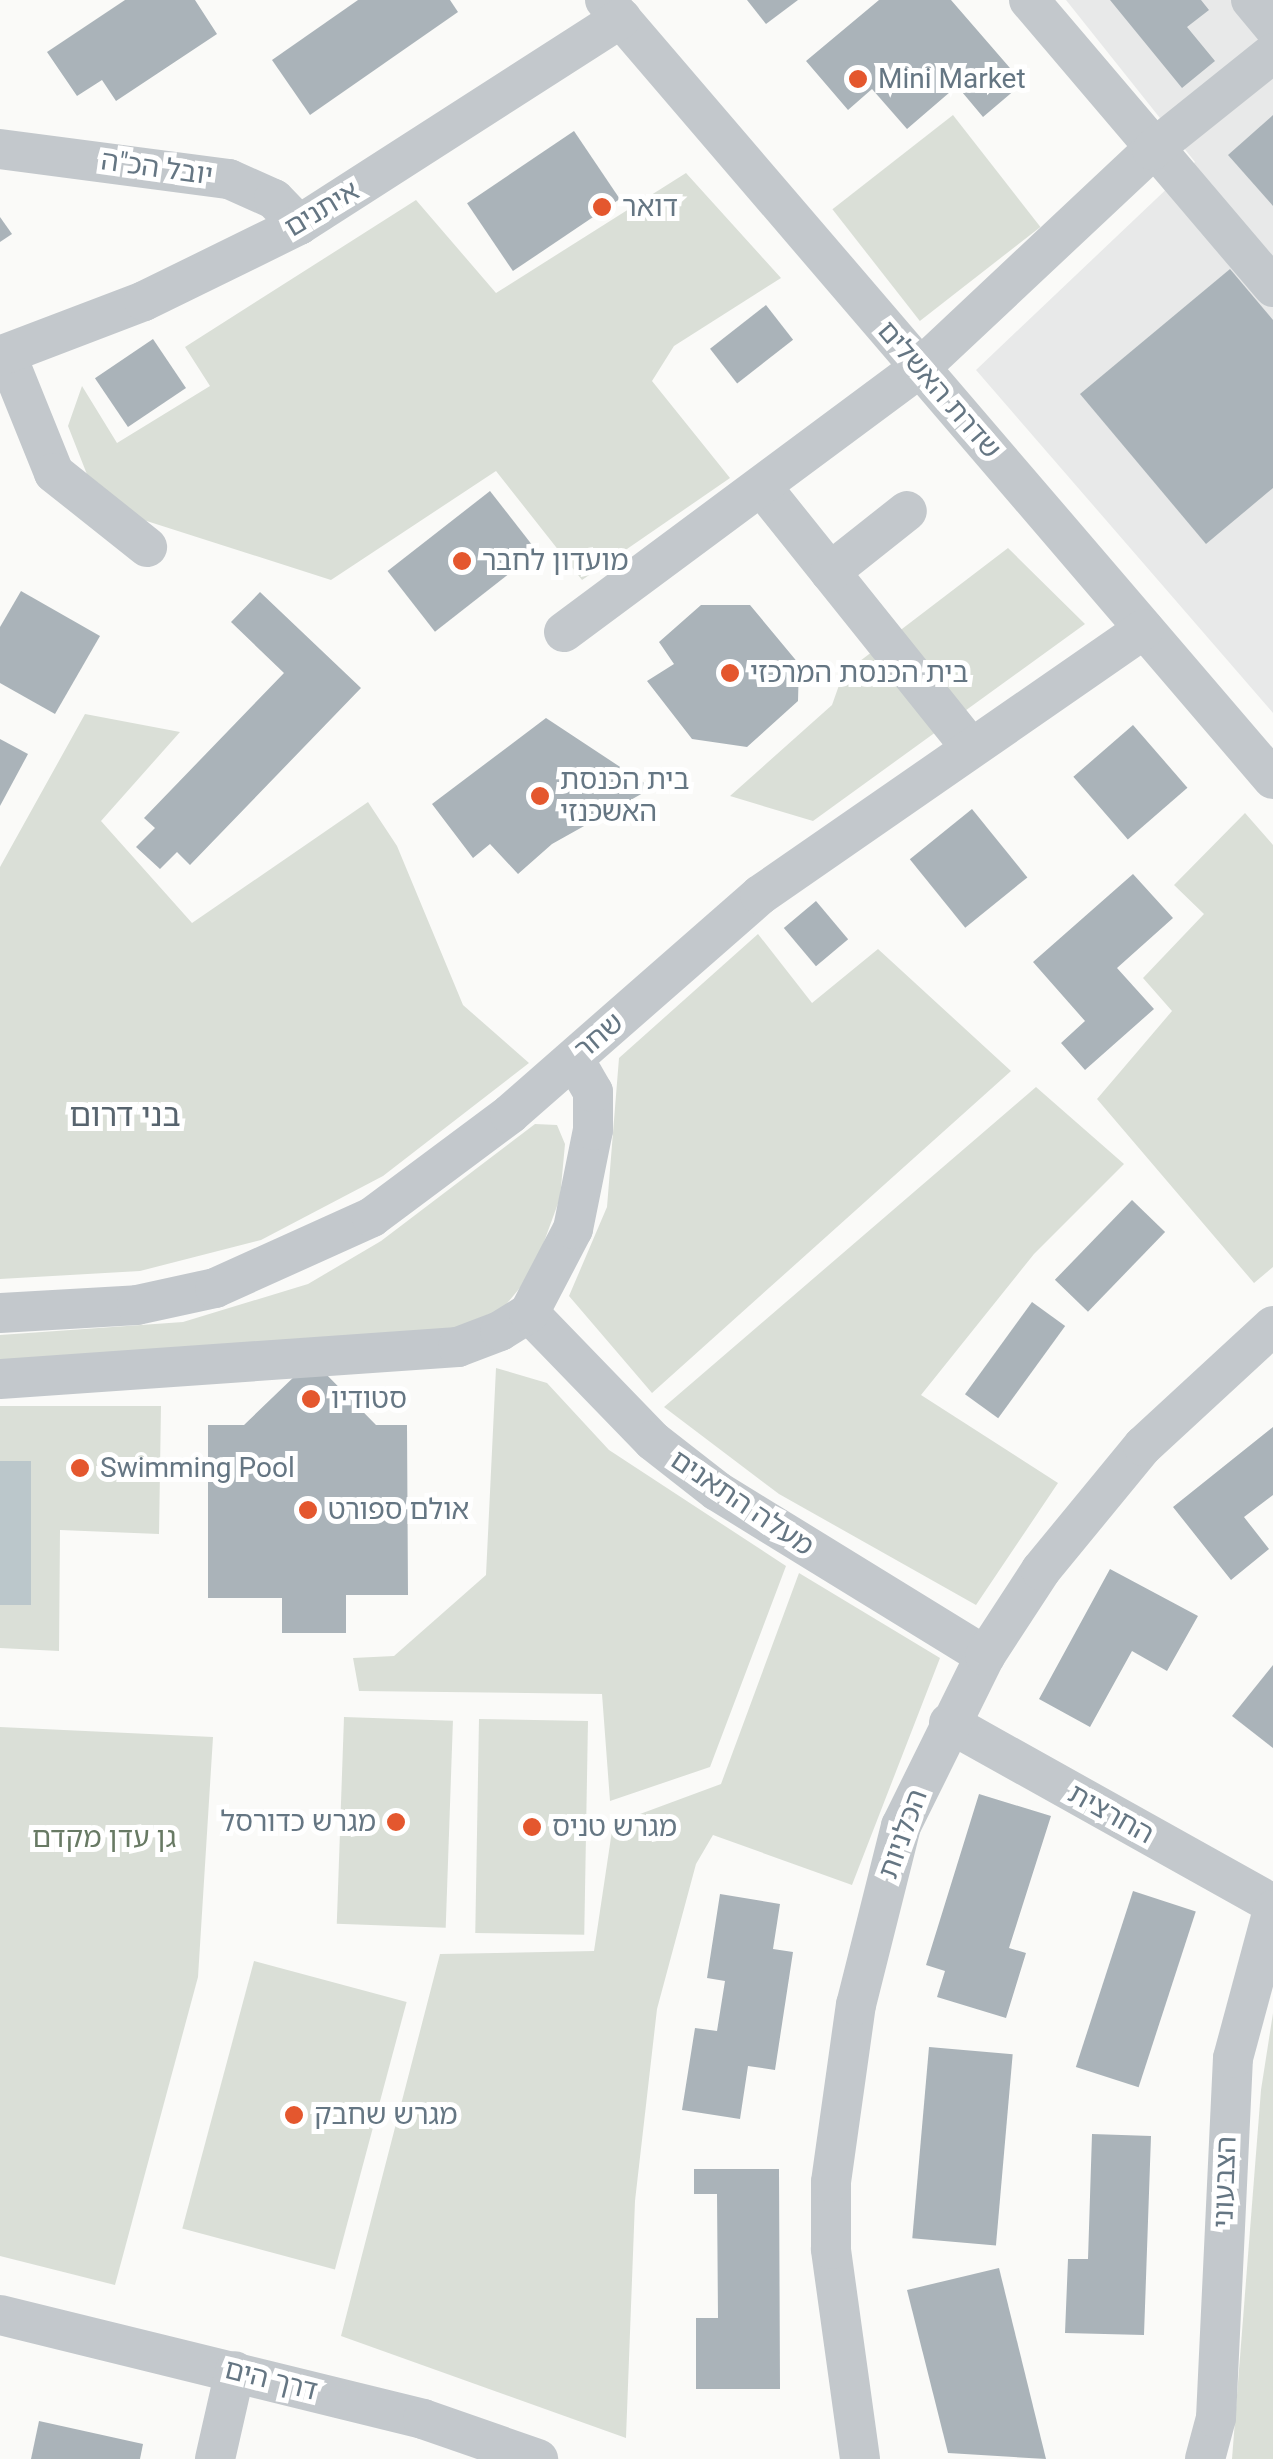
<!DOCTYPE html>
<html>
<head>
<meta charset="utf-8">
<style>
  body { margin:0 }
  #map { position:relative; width:1273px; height:2459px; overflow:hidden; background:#fafaf8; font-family:Roboto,"Noto Sans Hebrew",sans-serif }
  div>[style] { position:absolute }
  .built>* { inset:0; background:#e8e9e9 }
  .green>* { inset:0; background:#dadfd7; transform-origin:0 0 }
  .water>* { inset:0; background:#bbc7cb; transform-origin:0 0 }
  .building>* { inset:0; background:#aab3b9; transform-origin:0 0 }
  .minor>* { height:40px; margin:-20px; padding:0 20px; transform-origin:20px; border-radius:20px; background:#c3c8cc }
  .dots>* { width:28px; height:28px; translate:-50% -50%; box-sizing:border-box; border:5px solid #fff; border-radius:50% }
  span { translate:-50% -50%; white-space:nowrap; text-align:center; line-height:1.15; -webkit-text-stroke:10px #fff; paint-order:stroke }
  .poi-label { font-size:28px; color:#657683 }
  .left { translate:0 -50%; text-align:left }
  .right { translate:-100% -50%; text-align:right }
  .street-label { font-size:28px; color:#657683 }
  .park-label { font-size:28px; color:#687a64 }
  .quarter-label { font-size:32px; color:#57646e }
</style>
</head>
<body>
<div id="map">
  <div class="built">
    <i style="clip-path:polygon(1066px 0,1273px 0,1273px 713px,976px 370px,1195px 162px)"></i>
  </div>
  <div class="green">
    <i style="left:953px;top:115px;width:142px;height:153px;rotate:52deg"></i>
    <i style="clip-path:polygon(686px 173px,781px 278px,674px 346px,652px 381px,730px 478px,582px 580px,496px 471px,331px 580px,131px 516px,88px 477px,68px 426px,82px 386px,117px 443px,210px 386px,185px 347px,416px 200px,496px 293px)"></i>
    <i style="clip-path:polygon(1008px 548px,1085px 624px,813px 821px,730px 796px,832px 705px,843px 674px)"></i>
    <i style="clip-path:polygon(85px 714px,180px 732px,101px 821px,192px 923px,368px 802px,397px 846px,463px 1005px,529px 1063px,383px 1176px,261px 1240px,140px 1271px,0 1279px,0 867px)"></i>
    <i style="clip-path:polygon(1245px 813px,1273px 845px,1273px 1267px,1254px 1283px,1097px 1099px,1172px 1011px,1143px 978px,1204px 914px,1174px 885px)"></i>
    <i style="clip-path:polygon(758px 934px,812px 1003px,878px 949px,1011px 1071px,652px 1393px,569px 1296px,607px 1207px,619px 1058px)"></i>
    <i style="clip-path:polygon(1036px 1087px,1124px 1164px,1034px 1254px,921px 1395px,1058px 1483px,976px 1605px,779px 1494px,664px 1407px)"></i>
    <i style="clip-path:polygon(535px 1124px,557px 1125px,565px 1144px,560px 1198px,533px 1272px,504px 1307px,448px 1334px,0 1362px,0 1335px,183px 1322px,308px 1284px,381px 1241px)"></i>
    <i style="clip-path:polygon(496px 1368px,547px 1383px,609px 1450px,786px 1566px,710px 1767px,610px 1801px,602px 1694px,359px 1691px,353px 1658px,394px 1656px,486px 1575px)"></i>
    <i style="clip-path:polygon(0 1406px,161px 1406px,159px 1534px,60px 1530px,59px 1651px,0 1648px)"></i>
    <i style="clip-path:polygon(799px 1573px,940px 1658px,852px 1885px,713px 1835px,696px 1864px,657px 2009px,635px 2201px,626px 2438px,341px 2336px,440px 1954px,594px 1951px,613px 1824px,721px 1784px)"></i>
    <i style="left:344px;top:1717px;width:109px;height:207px;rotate:2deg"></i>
    <i style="left:479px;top:1719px;width:109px;height:214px;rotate:1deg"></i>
    <i style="clip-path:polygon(0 1727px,213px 1737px,198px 1977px,115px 2285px,0 2256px)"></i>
    <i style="left:254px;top:1961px;width:158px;height:277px;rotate:15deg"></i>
    <i style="clip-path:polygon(1273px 2013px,1273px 2459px,1232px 2459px,1261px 2090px)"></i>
  </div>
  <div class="water">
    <i style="left:0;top:1461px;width:31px;height:144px"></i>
  </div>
  <div class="building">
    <i style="clip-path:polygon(125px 0,195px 0,217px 34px,116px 101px,102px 80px,77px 96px,47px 52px)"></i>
    <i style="clip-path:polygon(358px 0,450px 0,458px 12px,310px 115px,272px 60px)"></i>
    <i style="clip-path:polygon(747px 0,798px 0,766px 24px)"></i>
    <i style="clip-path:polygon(879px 0,951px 0,1023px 83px,983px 117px,957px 86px,907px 129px,872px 89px,848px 110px,806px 61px)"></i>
    <i style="clip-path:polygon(1110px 0,1201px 0,1209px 10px,1187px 27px,1215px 61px,1182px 88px)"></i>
    <i style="clip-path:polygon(1273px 115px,1273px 206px,1228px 155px)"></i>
    <i style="left:574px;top:131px;width:82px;height:129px;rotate:56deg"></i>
    <i style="clip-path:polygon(0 217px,12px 234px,0 242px)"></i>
    <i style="clip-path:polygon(1230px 269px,1273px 320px,1273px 488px,1206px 544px,1080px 394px)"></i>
    <i style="left:766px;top:305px;width:44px;height:71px;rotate:52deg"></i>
    <i style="left:153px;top:339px;width:59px;height:70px;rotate:56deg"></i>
    <i style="left:490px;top:491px;width:77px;height:130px;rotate:52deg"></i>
    <i style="clip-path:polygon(21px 591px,100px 636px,55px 714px,0 683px,0 627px)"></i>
    <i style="clip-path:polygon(260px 592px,361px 688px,190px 865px,177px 852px,160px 869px,136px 847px,155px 828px,144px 818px,284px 673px,231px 622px)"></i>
    <i style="clip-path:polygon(701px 605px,750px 605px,799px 664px,798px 701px,747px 747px,692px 739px,647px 681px,674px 664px,659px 642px)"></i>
    <i style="clip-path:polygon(546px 718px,652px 788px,552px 844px,518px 874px,490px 844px,473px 858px,432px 804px)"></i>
    <i style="left:1133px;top:725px;width:83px;height:79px;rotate:49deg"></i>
    <i style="clip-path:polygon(0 739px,28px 754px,0 806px)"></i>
    <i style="left:972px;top:809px;width:88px;height:80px;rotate:51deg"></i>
    <i style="clip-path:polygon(1133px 874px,1173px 918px,1117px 968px,1154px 1009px,1085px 1070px,1061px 1043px,1085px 1021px,1033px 962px)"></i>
    <i style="left:816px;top:901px;width:50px;height:42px;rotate:50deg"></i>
    <i style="left:1132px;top:1200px;width:46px;height:111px;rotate:44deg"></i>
    <i style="left:1032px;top:1302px;width:41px;height:114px;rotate:36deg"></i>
    <i style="clip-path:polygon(323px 1371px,376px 1425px,407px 1425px,408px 1595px,346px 1595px,346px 1633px,282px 1633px,282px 1598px,208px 1598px,208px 1425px,244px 1425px,298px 1373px)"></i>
    <i style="clip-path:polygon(1273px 1427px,1273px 1495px,1244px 1517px,1269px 1549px,1231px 1580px,1173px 1507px)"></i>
    <i style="clip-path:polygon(1110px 1569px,1198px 1616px,1167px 1671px,1132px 1651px,1090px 1727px,1039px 1699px)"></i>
    <i style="clip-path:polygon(1273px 1665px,1273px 1748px,1232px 1716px)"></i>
    <i style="clip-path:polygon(979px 1794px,1051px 1816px,1009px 1948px,1026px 1953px,1006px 2018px,937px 1997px,945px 1971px,926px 1965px)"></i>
    <i style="left:1133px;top:1891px;width:66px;height:185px;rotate:18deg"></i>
    <i style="clip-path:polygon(720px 1894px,780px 1904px,773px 1949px,793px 1952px,775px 2070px,748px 2066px,740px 2119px,682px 2110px,695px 2028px,717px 2031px,725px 1981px,707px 1978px)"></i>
    <i style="left:929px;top:2047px;width:84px;height:192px;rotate:5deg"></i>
    <i style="clip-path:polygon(1092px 2134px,1151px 2136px,1144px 2335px,1065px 2333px,1068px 2259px,1088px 2259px)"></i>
    <i style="clip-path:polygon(694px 2169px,779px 2169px,780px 2389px,696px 2389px,696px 2318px,718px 2318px,717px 2194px,694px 2194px)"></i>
    <i style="clip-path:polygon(999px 2268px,1046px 2459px,948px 2453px,907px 2290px)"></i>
    <i style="clip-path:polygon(39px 2421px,143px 2444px,140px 2459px,31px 2459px)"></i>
  </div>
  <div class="minor">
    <i style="left:605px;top:0;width:1026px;rotate:49.39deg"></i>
    <i style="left:1029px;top:0;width:377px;rotate:49.6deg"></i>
    <i style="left:1251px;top:0;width:34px;rotate:50deg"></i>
    <i style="left:0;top:149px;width:231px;rotate:7.5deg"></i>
    <i style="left:229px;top:179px;width:49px;rotate:24deg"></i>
    <i style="left:274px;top:199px;width:36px;rotate:46deg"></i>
    <i style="left:6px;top:354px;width:128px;rotate:68deg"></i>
    <i style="left:54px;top:473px;width:119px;rotate:38.5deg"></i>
    <i style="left:0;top:356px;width:154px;rotate:-20.9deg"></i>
    <i style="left:144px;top:301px;width:173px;rotate:-26.1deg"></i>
    <i style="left:299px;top:225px;width:383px;rotate:-32.7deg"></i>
    <i style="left:762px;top:487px;width:331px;rotate:51.3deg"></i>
    <i style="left:830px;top:572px;width:98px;rotate:-38.4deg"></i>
    <i style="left:564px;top:632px;width:443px;rotate:-36.6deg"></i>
    <i style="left:920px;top:368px;width:318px;rotate:-43.2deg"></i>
    <i style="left:1152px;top:150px;width:155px;rotate:-38.7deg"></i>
    <i style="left:0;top:1313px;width:137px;rotate:-3.3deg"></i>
    <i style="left:137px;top:1305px;width:80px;rotate:-12.3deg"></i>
    <i style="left:215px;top:1288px;width:172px;rotate:-24.3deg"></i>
    <i style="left:372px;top:1217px;width:172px;rotate:-36.7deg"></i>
    <i style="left:510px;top:1114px;width:332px;rotate:-41.2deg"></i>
    <i style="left:760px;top:895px;width:467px;rotate:-34.7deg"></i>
    <i style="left:529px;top:1313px;width:178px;rotate:45.9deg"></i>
    <i style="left:653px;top:1441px;width:81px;rotate:38deg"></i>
    <i style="left:717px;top:1491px;width:315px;rotate:31.6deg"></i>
    <i style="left:0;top:1379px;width:459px;rotate:-4deg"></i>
    <i style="left:458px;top:1347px;width:45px;rotate:-20.9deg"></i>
    <i style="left:500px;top:1331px;width:34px;rotate:-32deg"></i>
    <i style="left:529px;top:1313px;width:95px;rotate:-62.4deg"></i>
    <i style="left:573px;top:1229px;width:101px;rotate:-78.6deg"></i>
    <i style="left:593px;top:1130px;width:38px;rotate:-90deg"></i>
    <i style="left:593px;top:1092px;width:38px;rotate:-120deg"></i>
    <i style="left:949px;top:1723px;width:371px;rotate:29.2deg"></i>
    <i style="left:0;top:2315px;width:436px;rotate:13.8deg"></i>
    <i style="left:423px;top:2419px;width:122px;rotate:19.2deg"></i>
    <i style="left:215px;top:2459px;width:90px;rotate:-77.2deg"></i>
    <i style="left:860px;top:2459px;width:212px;rotate:-97.9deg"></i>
    <i style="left:831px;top:2249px;width:67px;rotate:-90deg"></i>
    <i style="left:831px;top:2182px;width:179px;rotate:-82deg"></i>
    <i style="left:856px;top:2005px;width:185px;rotate:-75.9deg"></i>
    <i style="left:901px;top:1826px;width:190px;rotate:-63.7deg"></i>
    <i style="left:985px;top:1656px;width:103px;rotate:-56.9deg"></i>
    <i style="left:1041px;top:1570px;width:161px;rotate:-50.6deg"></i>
    <i style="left:1143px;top:1446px;width:177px;rotate:-42.7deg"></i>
    <i style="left:1205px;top:2459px;width:42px;rotate:-75deg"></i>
    <i style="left:1216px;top:2418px;width:360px;rotate:-87.3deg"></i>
    <i style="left:1233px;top:2058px;width:153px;rotate:-74.9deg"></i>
  </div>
  <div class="dots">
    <i style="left:858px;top:79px;background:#e4572e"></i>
    <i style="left:602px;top:207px;background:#e4572e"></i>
    <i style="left:462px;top:561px;background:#e4572e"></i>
    <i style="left:730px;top:673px;background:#e4572e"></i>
    <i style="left:540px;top:796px;background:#e4572e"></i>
    <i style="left:311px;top:1399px;background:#e4572e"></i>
    <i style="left:80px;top:1468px;background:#e4572e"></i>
    <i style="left:308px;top:1510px;background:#e4572e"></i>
    <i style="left:396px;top:1822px;background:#e4572e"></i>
    <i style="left:532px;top:1827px;background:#e4572e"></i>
    <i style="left:294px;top:2115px;background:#e4572e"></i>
  </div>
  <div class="poi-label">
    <span class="left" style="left:878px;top:79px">Mini Market</span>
    <span class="left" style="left:622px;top:207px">דואר</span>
    <span class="left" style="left:482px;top:561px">מועדון לחבר</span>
    <span class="left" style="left:750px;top:673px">בית הכנסת המרכזי</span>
    <span class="left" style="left:560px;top:796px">בית הכנסת<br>האשכנזי</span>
    <span class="left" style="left:331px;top:1399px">סטודיו</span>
    <span class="left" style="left:100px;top:1468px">Swimming Pool</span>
    <span class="left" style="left:328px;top:1510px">אולם ספורט</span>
    <span class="right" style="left:376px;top:1822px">מגרש כדורסל</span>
    <span class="left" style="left:552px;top:1827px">מגרש טניס</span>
    <span class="left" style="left:314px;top:2115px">מגרש שחבק</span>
  </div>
  <div class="street-label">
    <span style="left:157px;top:168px;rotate:8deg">יובל הכ"ה</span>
    <span style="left:322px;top:209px;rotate:-31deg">איתנים</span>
    <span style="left:939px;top:390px;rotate:49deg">שדרת האשלים</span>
    <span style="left:599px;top:1036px;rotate:-41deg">שחר</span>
    <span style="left:742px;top:1503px;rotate:34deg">מעלה התאנים</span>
    <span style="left:1111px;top:1814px;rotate:29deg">החרצית</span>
    <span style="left:903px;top:1834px;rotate:-70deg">הכלניות</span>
    <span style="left:1225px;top:2182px;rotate:-88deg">הצבעוני</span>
    <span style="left:271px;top:2380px;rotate:14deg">דרך הים</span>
  </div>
  <div class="park-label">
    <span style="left:104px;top:1838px">גן עדן מקדם</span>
  </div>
  <div class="quarter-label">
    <span style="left:125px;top:1115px">בני דרום</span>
  </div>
</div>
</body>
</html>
